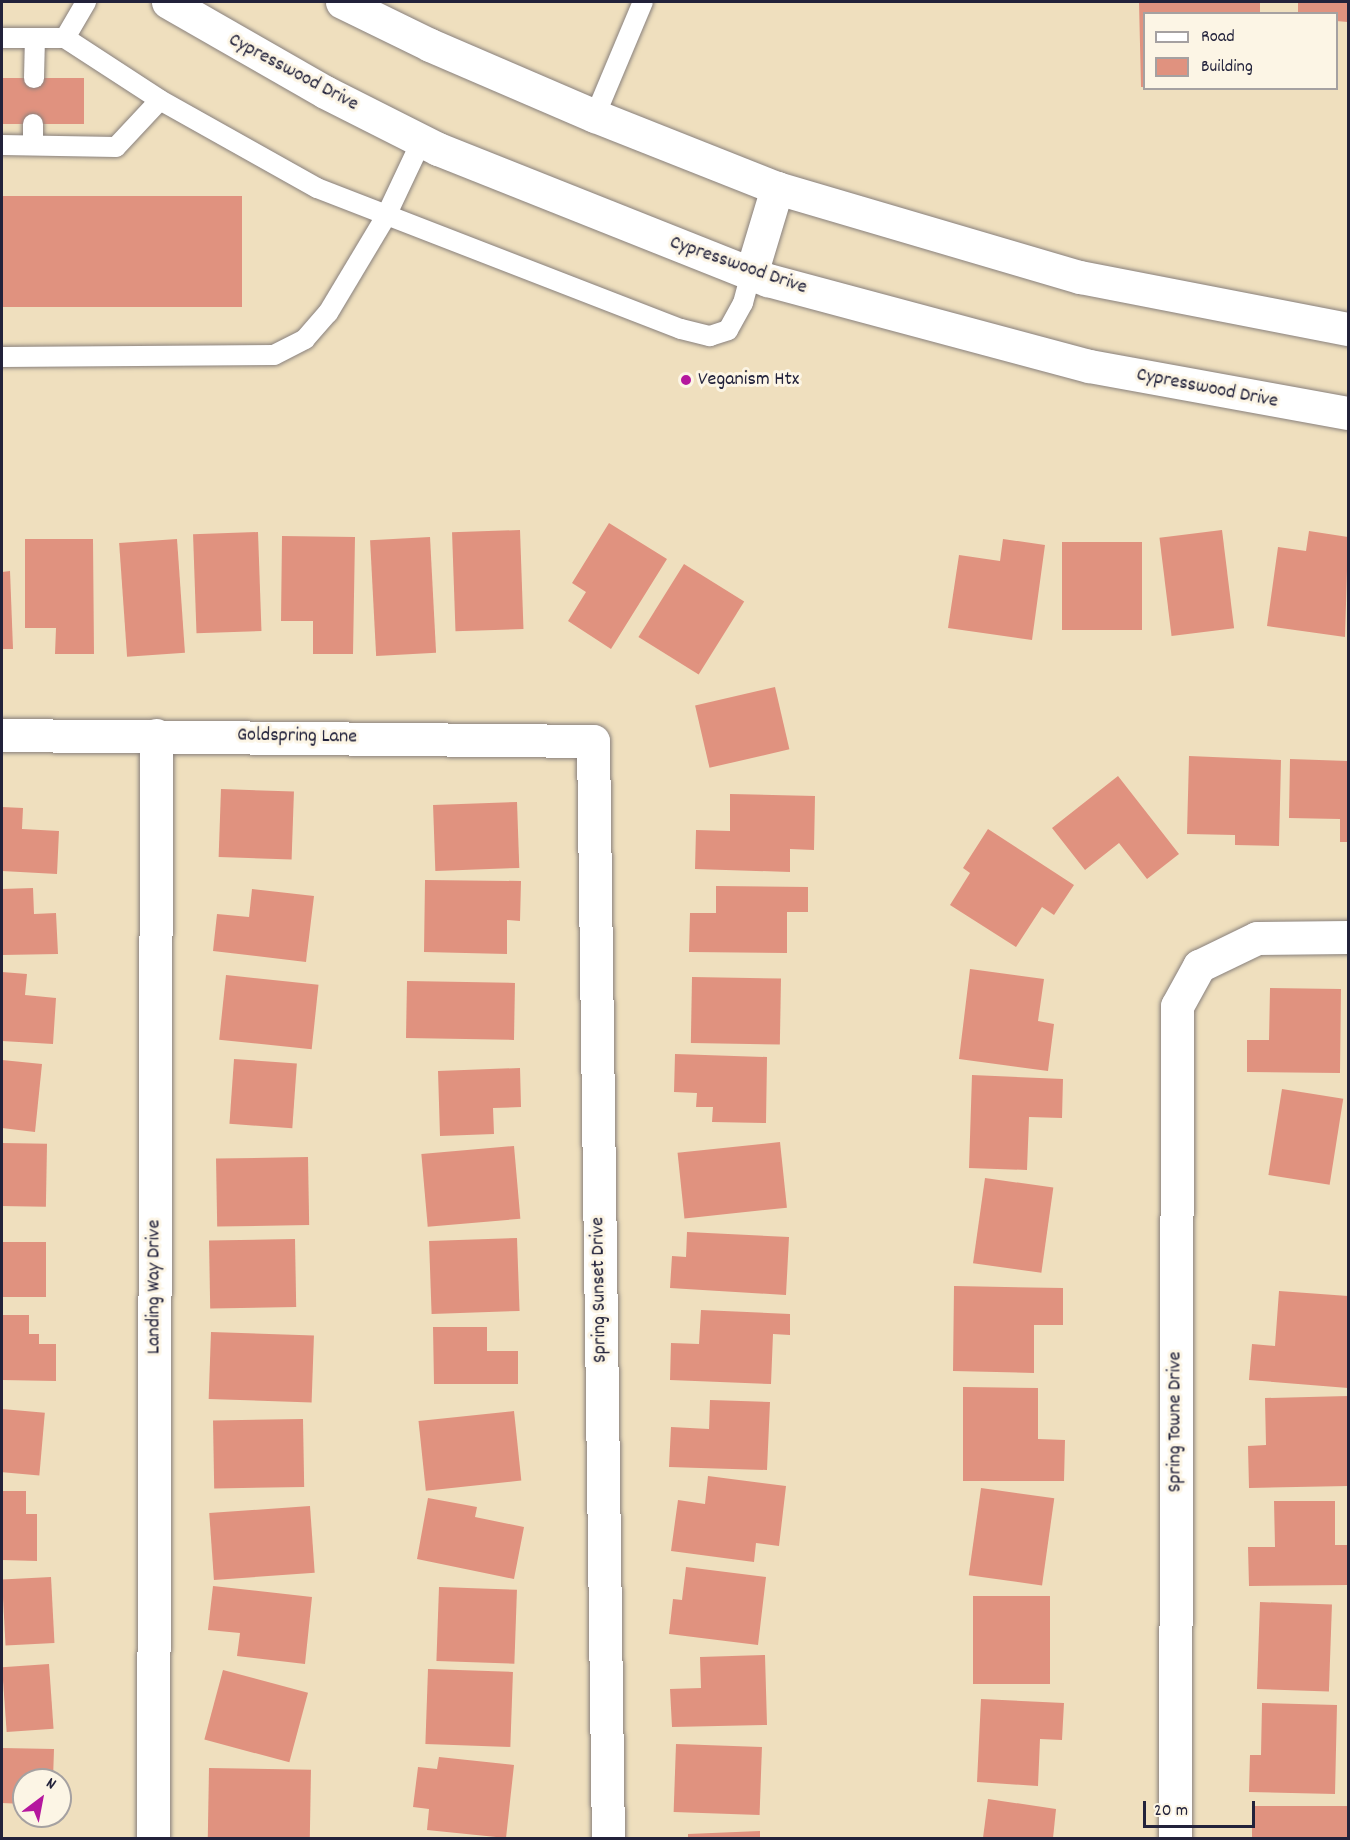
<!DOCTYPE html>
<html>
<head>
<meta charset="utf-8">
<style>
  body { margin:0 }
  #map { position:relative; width:1350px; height:1840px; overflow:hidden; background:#efdfbe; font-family:Dekko,sans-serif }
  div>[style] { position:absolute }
  .building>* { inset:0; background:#e0927f; transform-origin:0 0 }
  .roads { filter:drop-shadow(0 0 2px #88807c) drop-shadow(0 0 2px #88807c) }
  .service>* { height:20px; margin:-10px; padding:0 10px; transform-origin:10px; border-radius:10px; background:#fff }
  .minor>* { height:33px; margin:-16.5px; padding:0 16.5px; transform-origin:16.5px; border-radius:16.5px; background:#fff }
  .secondary>* { height:33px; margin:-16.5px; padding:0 16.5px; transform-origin:16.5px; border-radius:16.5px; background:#fff }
  .dots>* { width:16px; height:16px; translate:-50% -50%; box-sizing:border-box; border:3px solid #fcf5e5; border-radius:50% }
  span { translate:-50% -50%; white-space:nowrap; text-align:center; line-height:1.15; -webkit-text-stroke:6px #fcf5e5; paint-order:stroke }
  .street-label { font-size:20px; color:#22223b }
  .poi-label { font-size:20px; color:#22223b }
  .left { translate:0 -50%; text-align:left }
  .frame { position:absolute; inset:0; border:3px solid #22223b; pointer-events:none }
  .legend { position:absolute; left:1143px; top:12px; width:195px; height:78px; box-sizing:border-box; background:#fcf5e5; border:2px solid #a5a1a1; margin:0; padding:8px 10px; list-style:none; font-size:18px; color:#22223b }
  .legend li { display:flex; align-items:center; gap:12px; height:30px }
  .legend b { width:30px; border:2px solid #a5a1a1 }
  .north { position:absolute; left:12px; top:1768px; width:60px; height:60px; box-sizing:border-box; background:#fcf5e5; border:2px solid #a5a1a1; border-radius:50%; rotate:32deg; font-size:16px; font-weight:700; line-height:24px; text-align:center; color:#22223b }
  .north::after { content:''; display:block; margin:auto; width:21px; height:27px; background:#b5179e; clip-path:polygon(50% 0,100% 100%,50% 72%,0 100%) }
  .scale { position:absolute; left:1143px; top:1801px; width:112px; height:27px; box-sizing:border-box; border:3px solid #22223b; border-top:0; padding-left:8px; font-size:18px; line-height:21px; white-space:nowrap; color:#22223b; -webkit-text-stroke:4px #fcf5e5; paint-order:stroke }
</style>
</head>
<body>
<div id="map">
  <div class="building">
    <i style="clip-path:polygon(1139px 2px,1260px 2px,1260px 14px,1144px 14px,1144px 87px,1141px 87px)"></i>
    <i style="clip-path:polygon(1298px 2px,1348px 2px,1348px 22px,1336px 21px,1336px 14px,1298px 14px)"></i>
    <i style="left:2px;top:78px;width:82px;height:46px"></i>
    <i style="left:2px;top:196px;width:240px;height:111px"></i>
    <i style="clip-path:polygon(609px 523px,667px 559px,611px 649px,568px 621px,586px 592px,572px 583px)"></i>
    <i style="left:520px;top:530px;width:99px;height:68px;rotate:88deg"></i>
    <i style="left:1222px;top:530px;width:99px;height:63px;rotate:83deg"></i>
    <i style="clip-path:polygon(1309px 531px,1348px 537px,1345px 637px,1267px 626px,1278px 547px,1306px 551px)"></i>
    <i style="left:258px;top:532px;width:99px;height:65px;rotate:88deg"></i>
    <i style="clip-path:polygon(282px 536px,355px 537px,353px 654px,313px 654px,313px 621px,281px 621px)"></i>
    <i style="left:430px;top:537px;width:116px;height:60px;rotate:87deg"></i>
    <i style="clip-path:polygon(25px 539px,93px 539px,94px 654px,55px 654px,56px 628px,25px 628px)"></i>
    <i style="left:177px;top:539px;width:114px;height:58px;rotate:86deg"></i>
    <i style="clip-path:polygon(1003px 539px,1045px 545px,1032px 640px,948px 628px,959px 555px,1000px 561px)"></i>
    <i style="left:1062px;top:542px;width:80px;height:88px"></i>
    <i style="left:684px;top:564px;width:71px;height:86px;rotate:32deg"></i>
    <i style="clip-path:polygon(10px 571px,13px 649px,2px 649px,2px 572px)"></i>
    <i style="left:775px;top:687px;width:64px;height:82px;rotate:77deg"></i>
    <i style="clip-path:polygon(1189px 756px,1281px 760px,1279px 846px,1235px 845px,1235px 835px,1187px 834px)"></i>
    <i style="clip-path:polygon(1290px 759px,1348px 761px,1348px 842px,1340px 842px,1340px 819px,1289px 818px)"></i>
    <i style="clip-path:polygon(1118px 776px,1179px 854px,1147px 879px,1119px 843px,1085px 870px,1052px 828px)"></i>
    <i style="left:221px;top:789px;width:73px;height:68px;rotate:2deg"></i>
    <i style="clip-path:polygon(730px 794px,815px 796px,814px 850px,790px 849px,790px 872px,695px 869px,696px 830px,730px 831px)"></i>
    <i style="left:517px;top:802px;width:66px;height:84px;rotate:88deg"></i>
    <i style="clip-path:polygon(2px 807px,23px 808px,22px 829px,59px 831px,57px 874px,2px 871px)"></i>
    <i style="clip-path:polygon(988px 829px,1074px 885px,1054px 915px,1042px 907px,1016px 947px,950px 905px,970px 873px,963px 868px)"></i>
    <i style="clip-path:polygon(425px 880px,521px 881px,520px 921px,507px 920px,507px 954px,424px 952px)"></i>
    <i style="clip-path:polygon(716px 886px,808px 887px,808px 912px,787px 912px,787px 953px,689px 952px,690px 913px,716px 913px)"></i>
    <i style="clip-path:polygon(33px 888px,34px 914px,56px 913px,58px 954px,2px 955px,2px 889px)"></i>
    <i style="clip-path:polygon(252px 889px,314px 896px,306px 962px,213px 951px,217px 914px,249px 917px)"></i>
    <i style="clip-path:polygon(970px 969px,1044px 979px,1038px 1021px,1054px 1024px,1048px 1071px,959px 1059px)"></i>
    <i style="clip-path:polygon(2px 972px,27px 974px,25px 995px,56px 998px,53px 1044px,2px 1041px)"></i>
    <i style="left:226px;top:975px;width:93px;height:65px;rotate:6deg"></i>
    <i style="left:692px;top:977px;width:89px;height:66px;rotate:1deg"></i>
    <i style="left:407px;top:981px;width:108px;height:57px;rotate:1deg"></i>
    <i style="clip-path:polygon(1270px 988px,1341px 989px,1340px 1073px,1247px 1072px,1247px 1040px,1269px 1040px)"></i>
    <i style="clip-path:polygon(675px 1054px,767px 1057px,766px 1123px,712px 1122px,713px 1107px,696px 1107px,697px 1093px,674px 1092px)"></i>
    <i style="left:234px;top:1059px;width:63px;height:65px;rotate:4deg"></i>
    <i style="clip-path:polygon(2px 1060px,42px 1064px,35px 1132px,2px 1128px)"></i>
    <i style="clip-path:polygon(520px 1068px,521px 1107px,493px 1108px,494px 1134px,440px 1136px,438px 1071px)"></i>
    <i style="clip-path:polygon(972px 1075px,1063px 1079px,1062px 1118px,1029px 1117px,1027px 1170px,969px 1168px)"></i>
    <i style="left:1282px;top:1089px;width:62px;height:87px;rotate:9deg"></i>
    <i style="left:780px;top:1142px;width:66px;height:103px;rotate:84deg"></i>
    <i style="left:2px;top:1143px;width:45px;height:63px;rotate:1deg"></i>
    <i style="left:514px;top:1146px;width:73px;height:93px;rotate:85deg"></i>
    <i style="left:308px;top:1157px;width:68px;height:92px;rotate:89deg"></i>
    <i style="left:985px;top:1178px;width:69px;height:86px;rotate:8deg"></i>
    <i style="clip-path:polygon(687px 1232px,789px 1237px,786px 1295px,670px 1288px,672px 1256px,686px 1257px)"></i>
    <i style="left:517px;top:1238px;width:73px;height:88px;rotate:88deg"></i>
    <i style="left:295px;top:1239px;width:68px;height:86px;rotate:89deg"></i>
    <i style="left:2px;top:1242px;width:44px;height:55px"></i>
    <i style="clip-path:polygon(954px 1286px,1063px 1288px,1063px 1325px,1034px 1325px,1034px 1373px,953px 1371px)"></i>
    <i style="clip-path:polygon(1279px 1291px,1348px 1296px,1348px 1388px,1249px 1380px,1252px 1344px,1275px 1346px)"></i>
    <i style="clip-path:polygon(701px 1310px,790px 1314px,790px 1335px,773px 1334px,771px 1384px,670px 1380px,671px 1343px,699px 1344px)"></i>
    <i style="clip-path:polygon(2px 1315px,29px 1315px,29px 1334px,39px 1334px,39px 1344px,56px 1344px,56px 1381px,2px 1380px)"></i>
    <i style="clip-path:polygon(433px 1327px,487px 1327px,487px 1351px,518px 1351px,518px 1384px,434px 1384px)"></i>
    <i style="left:211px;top:1332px;width:103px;height:67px;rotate:2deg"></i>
    <i style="clip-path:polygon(963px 1387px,1038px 1388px,1038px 1439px,1065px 1440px,1064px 1481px,963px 1481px)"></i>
    <i style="clip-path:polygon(1348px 1396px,1348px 1486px,1249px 1488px,1248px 1446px,1266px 1445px,1265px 1398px)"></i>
    <i style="clip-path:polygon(710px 1400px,770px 1402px,767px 1470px,669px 1467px,671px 1427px,709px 1429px)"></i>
    <i style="left:2px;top:1409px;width:43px;height:63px;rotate:5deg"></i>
    <i style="left:514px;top:1411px;width:70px;height:96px;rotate:84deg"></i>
    <i style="left:303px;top:1419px;width:68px;height:90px;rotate:89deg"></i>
    <i style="clip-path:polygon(708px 1476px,786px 1486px,779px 1546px,756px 1543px,754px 1562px,671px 1551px,678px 1500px,705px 1504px)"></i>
    <i style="left:981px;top:1488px;width:74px;height:88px;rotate:8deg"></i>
    <i style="clip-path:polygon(2px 1491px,26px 1491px,26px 1514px,37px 1514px,37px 1561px,2px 1560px)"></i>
    <i style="clip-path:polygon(428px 1498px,477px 1507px,475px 1517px,524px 1527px,514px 1579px,417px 1559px)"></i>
    <i style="clip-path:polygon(1274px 1501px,1335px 1501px,1335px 1545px,1348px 1545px,1348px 1585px,1249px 1586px,1248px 1547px,1275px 1547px)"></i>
    <i style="left:310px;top:1506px;width:67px;height:101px;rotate:86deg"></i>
    <i style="clip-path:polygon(686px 1567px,766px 1577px,758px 1645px,669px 1634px,673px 1599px,682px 1600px)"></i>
    <i style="left:51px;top:1577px;width:66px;height:49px;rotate:87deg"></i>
    <i style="clip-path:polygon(213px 1586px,312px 1597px,305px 1664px,237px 1656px,240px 1633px,208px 1630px)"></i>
    <i style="left:439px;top:1587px;width:78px;height:74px;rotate:2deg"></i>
    <i style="left:973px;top:1596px;width:77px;height:88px"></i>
    <i style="left:1260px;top:1602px;width:72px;height:87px;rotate:2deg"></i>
    <i style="clip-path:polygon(765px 1655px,767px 1725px,672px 1727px,670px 1689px,701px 1688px,700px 1657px)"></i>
    <i style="left:49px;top:1664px;width:65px;height:47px;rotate:86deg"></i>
    <i style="left:428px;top:1669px;width:85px;height:75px;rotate:2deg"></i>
    <i style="left:223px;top:1670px;width:88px;height:72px;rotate:15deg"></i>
    <i style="clip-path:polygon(981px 1699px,1064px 1703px,1062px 1740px,1040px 1739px,1038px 1786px,977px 1782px)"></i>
    <i style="clip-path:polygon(1262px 1703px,1337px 1705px,1335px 1794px,1249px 1792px,1250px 1755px,1261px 1755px)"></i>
    <i style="left:676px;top:1744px;width:86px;height:68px;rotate:2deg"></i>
    <i style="clip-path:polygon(2px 1748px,54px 1749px,53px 1780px,24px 1780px,24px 1804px,2px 1803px)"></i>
    <i style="clip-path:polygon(439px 1757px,514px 1765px,506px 1838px,427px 1830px,429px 1809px,413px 1807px,418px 1767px,437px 1769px)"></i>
    <i style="left:209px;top:1768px;width:102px;height:70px;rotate:1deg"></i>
    <i style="clip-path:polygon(988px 1799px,1056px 1809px,1053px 1838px,983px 1838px)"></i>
    <i style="left:1348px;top:1806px;width:31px;height:96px;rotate:90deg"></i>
    <i style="clip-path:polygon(760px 1831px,760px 1838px,688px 1838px,688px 1834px)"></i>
  </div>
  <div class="roads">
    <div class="service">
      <i style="left:2px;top:38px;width:63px"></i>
      <i style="left:65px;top:38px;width:42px;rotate:-59.7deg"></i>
      <i style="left:65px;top:38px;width:113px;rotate:33.1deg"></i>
      <i style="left:160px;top:100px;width:180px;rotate:29.3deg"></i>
      <i style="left:317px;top:188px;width:390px;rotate:21.2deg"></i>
      <i style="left:681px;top:329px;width:30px;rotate:14deg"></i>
      <i style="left:710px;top:336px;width:19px;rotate:-18deg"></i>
      <i style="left:728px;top:330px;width:31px;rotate:-61deg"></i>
      <i style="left:743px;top:303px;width:30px;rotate:-75deg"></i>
      <i style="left:34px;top:78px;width:40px;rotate:-88.6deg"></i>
      <i style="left:595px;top:116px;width:124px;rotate:-67.2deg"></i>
      <i style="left:2px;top:145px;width:114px;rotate:1deg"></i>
      <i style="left:116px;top:147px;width:64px;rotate:-46.9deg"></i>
      <i style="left:33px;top:145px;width:21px;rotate:-90deg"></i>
      <i style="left:2px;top:357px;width:272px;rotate:-0.4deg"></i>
      <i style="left:274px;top:355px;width:35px;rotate:-27deg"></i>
      <i style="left:305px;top:339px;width:35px;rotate:-49deg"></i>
      <i style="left:328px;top:313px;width:113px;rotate:-59.1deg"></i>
      <i style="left:386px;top:216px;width:84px;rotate:-64.7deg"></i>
    </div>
    <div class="minor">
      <i style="left:2px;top:735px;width:591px;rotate:0.58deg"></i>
      <i style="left:593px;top:741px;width:1097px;rotate:89.22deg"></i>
      <i style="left:153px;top:1838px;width:1103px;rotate:-89.84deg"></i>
      <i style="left:1175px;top:1838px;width:832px;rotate:-89.86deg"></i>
      <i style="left:1177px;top:1006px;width:46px;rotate:-61.2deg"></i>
      <i style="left:1199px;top:966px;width:64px;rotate:-25.8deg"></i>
      <i style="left:1257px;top:938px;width:91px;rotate:-0.6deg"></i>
    </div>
    <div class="secondary">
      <i style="left:168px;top:2px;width:181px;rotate:29.8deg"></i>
      <i style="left:325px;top:92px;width:127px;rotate:26.8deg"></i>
      <i style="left:438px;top:149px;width:355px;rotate:21.7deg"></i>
      <i style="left:768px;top:280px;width:332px;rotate:15deg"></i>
      <i style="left:1089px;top:366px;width:263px;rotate:10.3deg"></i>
      <i style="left:342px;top:2px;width:98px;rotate:26deg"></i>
      <i style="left:430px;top:45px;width:180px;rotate:23.3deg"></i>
      <i style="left:595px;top:116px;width:196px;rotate:21.6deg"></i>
      <i style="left:777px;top:188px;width:316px;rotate:16.4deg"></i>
      <i style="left:1080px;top:277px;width:273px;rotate:11deg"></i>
      <i style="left:751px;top:274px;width:90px;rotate:-73.2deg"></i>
    </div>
  </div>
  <div class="dots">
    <i style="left:686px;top:380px;background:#b5179e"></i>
  </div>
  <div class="street-label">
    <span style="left:293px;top:73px;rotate:28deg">Cypresswood Drive</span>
    <span style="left:738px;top:266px;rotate:19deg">Cypresswood Drive</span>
    <span style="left:1207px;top:389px;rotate:11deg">Cypresswood Drive</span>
    <span style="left:297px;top:737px;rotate:1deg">Goldspring Lane</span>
    <span style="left:155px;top:1287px;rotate:-90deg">Landing Way Drive</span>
    <span style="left:600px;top:1290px;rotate:-91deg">Spring Sunset Drive</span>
    <span style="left:1176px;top:1422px;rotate:-90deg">Spring Towne Drive</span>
  </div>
  <div class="poi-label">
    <span class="left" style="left:698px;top:380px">Veganism Htx</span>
  </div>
  <div class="frame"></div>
  <ul class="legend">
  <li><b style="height:8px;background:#fff"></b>Road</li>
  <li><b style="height:16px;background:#e0927f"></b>Building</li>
  </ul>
  <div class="north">N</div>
  <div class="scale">20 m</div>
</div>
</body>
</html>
